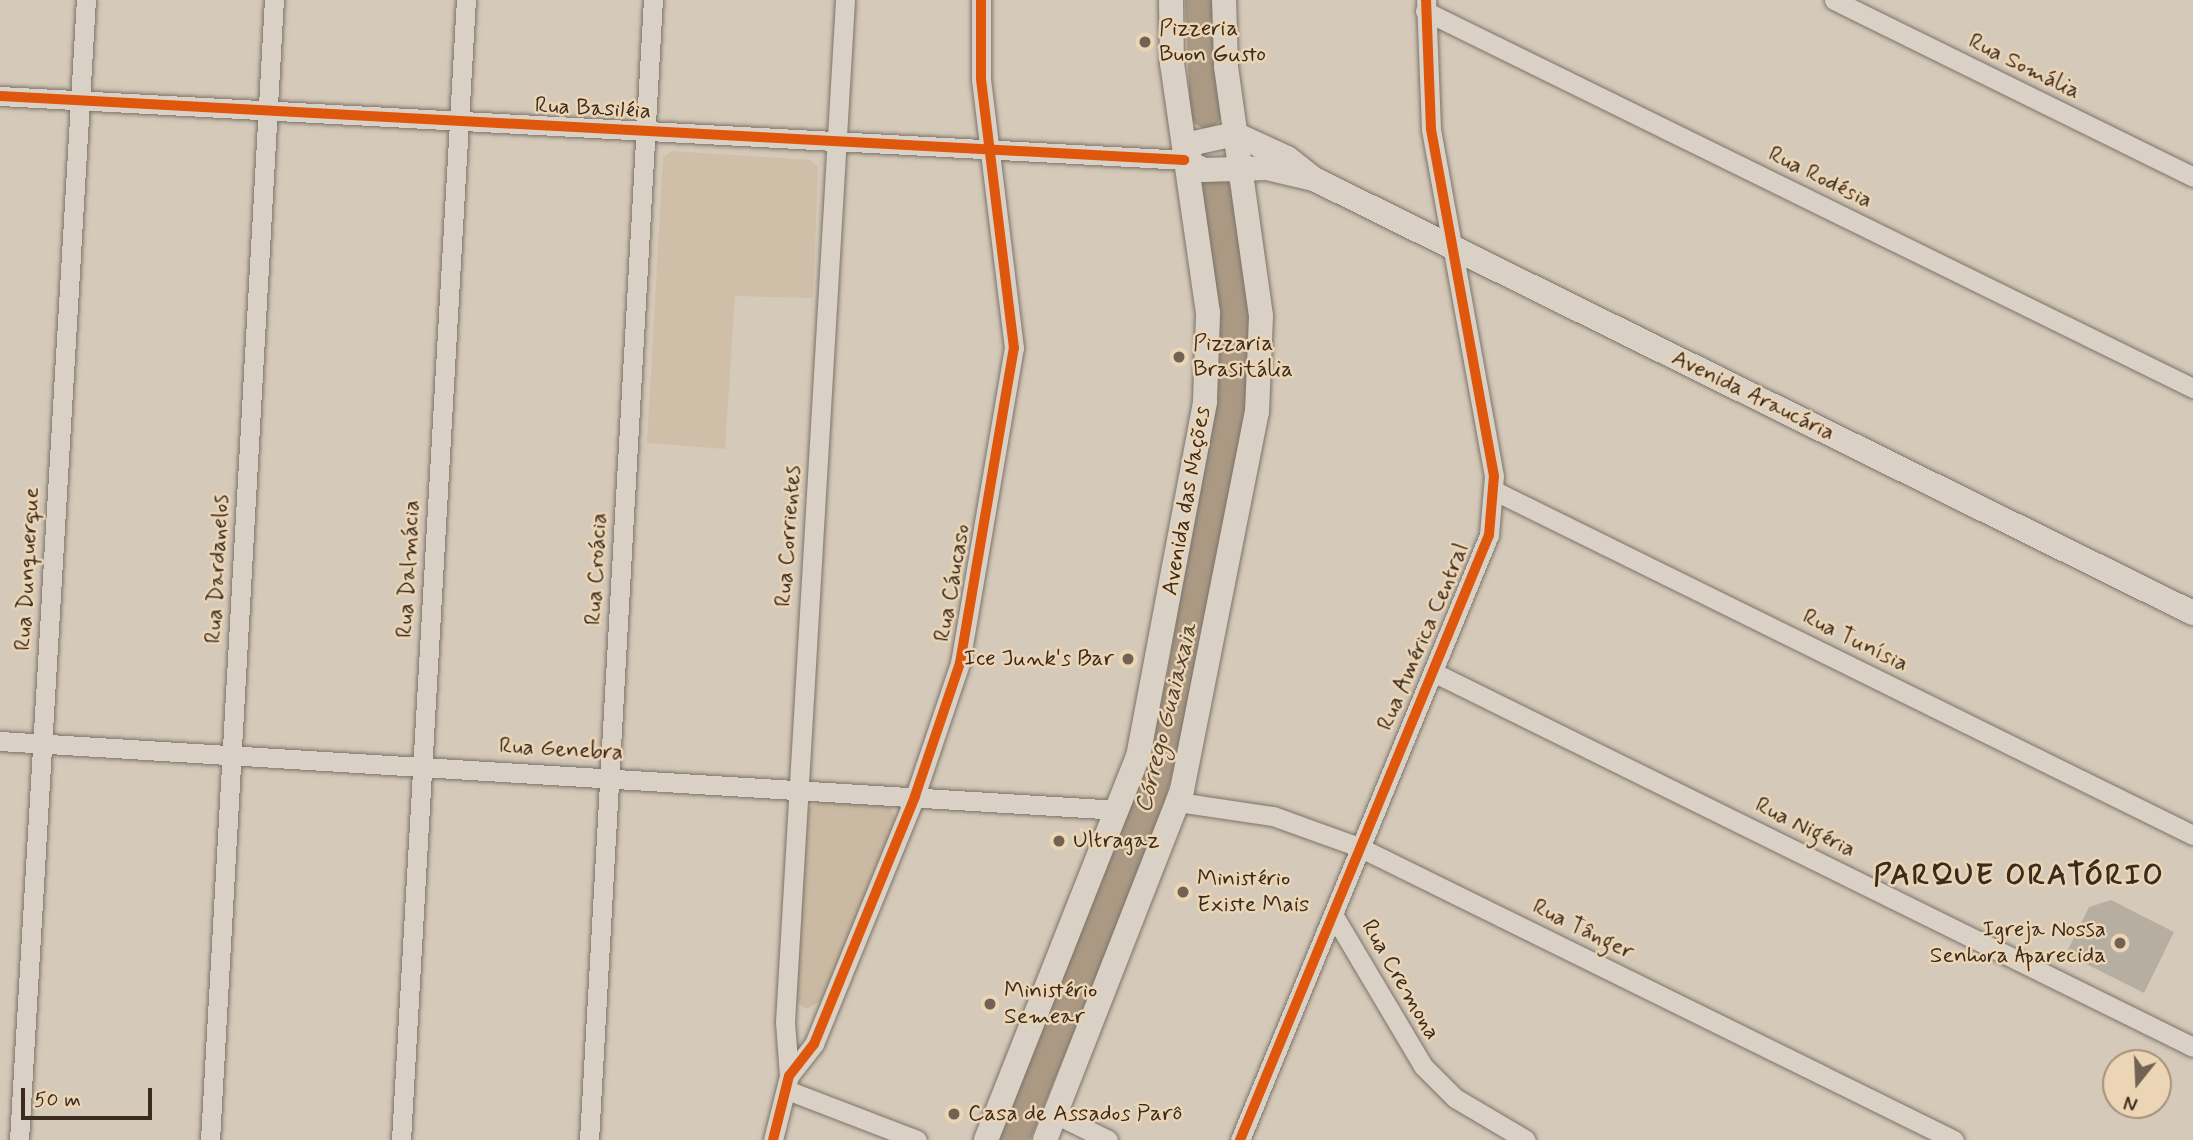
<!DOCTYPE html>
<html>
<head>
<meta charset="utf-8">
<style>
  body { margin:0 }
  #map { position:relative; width:2193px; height:1140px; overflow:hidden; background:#d5c9b9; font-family:Mynerve,sans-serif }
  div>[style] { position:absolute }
  .built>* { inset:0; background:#d0bfa8 }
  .green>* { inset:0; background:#cbbaa3 }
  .river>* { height:32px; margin:-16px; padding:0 16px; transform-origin:16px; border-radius:16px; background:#ab9984 }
  .building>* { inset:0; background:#b7aea2 }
  .roads { filter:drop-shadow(0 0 2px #7b7369) drop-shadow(0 0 2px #7b7369) }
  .minor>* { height:19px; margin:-9.5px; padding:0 9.5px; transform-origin:9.5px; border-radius:9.5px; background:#d9d1c5 }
  .major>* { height:24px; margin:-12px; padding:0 12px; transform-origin:12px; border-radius:12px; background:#d9d1c5 }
  .cycleway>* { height:10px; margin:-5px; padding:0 5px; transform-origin:5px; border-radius:5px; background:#df570d }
  .dots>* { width:19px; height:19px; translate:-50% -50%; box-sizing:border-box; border:4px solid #ecd5b5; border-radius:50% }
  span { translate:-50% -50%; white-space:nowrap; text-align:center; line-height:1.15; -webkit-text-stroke:5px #ecd5b5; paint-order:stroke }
  .poi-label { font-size:23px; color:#3b2a1e }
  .left { translate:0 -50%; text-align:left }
  .right { translate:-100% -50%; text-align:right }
  .street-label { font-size:23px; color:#3b2a1e }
  .water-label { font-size:24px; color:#524132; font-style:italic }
  .district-label { font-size:30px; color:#3b2a1e; font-weight:700; letter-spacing:2px }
  .north { position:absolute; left:2102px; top:1049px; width:70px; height:70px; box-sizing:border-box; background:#ecd5b5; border:2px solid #a59179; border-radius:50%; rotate:198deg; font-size:19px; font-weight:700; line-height:28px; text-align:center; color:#3b2a1e }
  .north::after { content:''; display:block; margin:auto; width:24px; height:32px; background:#716254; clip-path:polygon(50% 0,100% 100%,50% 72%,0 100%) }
  .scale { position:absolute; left:21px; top:1088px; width:131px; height:32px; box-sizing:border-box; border:4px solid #3b2a1e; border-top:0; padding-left:9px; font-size:21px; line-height:24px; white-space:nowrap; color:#3b2a1e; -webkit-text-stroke:5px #ecd5b5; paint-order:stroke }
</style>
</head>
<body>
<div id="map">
  <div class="built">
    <i style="clip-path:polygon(672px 151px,810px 160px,818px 167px,813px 298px,735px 296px,725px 449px,647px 443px,663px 157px)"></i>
  </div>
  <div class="green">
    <i style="clip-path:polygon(819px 800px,889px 804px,896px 819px,822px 1001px,806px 1009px,796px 1001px,806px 811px)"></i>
  </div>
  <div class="river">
    <i style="left:1201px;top:0;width:112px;rotate:87.4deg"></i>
    <i style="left:1013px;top:1140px;width:346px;rotate:-68deg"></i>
    <i style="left:1143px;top:819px;width:142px;rotate:-74.1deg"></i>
    <i style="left:1182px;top:682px;width:298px;rotate:-80.3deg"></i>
    <i style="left:1232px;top:388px;width:74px;rotate:-89.2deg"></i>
    <i style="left:1233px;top:314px;width:123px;rotate:-97.9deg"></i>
  </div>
  <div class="building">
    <i style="clip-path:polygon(2111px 900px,2174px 932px,2144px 993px,2066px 954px,2089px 907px)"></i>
  </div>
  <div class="roads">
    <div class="minor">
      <i style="left:1834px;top:0;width:400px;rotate:26.2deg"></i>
      <i style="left:1425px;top:11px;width:856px;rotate:26.15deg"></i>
      <i style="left:0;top:96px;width:1186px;rotate:3.09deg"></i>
      <i style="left:1495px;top:491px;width:778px;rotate:26.24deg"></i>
      <i style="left:1433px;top:672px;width:847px;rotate:26.26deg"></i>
      <i style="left:0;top:741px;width:1120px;rotate:3.53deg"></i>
      <i style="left:1178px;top:802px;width:96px;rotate:8.4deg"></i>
      <i style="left:1273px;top:816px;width:91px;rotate:19.8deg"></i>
      <i style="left:1359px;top:847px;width:663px;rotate:26.22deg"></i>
      <i style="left:1334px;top:916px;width:174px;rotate:59.3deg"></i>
      <i style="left:1423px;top:1066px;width:45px;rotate:45deg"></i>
      <i style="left:1455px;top:1098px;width:82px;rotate:30.6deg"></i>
      <i style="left:789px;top:1076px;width:54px;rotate:-94.2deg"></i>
      <i style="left:785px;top:1022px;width:1024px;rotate:-86.64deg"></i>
      <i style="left:787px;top:1090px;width:139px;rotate:21deg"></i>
      <i style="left:1055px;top:1114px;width:59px;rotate:26.1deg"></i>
      <i style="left:19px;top:1140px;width:1142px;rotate:-86.64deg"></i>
      <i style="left:210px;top:1140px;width:1142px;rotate:-86.79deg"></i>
      <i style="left:401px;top:1140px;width:1142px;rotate:-86.74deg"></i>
      <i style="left:589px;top:1140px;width:1142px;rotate:-86.79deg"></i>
      <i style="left:773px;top:1140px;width:66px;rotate:-76deg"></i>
      <i style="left:789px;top:1076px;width:41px;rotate:-52deg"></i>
      <i style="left:814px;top:1044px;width:268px;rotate:-67.8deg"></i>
      <i style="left:915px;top:796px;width:140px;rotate:-71.3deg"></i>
      <i style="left:960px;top:663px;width:320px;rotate:-80.3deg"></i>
      <i style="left:1014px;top:348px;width:271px;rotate:-97deg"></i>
      <i style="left:981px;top:79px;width:79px;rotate:-90deg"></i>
      <i style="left:1240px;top:1140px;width:654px;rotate:-67.63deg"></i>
      <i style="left:1489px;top:535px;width:59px;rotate:-85.2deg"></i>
      <i style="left:1494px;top:476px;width:353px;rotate:-100.3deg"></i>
      <i style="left:1431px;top:129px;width:129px;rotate:-92.2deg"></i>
    </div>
    <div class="major">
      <i style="left:1314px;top:179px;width:34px;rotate:-142deg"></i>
      <i style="left:1287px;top:158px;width:57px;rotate:-155.2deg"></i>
      <i style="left:1235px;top:134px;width:42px;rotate:167.6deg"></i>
      <i style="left:1194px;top:143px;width:20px;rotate:120deg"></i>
      <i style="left:1184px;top:160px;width:22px;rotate:27deg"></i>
      <i style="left:1204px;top:170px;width:63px;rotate:-1.8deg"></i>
      <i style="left:1267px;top:168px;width:48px;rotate:13.2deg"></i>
      <i style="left:1314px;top:179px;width:980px;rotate:26.28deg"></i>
      <i style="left:986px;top:1140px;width:412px;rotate:-68.4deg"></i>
      <i style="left:1138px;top:757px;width:362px;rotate:-79.3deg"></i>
      <i style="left:1205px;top:401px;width:88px;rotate:-88deg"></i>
      <i style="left:1208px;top:313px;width:252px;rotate:-98.2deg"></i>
      <i style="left:1172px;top:64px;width:64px;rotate:-90.9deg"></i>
      <i style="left:1045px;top:1140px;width:376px;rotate:-68.6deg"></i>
      <i style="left:1182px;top:790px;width:385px;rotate:-78.8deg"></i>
      <i style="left:1257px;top:412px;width:96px;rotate:-87.6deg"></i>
      <i style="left:1261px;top:316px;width:252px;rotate:-98deg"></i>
      <i style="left:1226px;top:66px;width:66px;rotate:-91.7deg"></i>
    </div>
  </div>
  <div class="cycleway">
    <i style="left:0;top:96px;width:1186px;rotate:3.09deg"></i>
    <i style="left:773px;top:1140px;width:66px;rotate:-76deg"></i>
    <i style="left:789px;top:1076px;width:41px;rotate:-52deg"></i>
    <i style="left:814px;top:1044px;width:268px;rotate:-67.8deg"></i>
    <i style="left:915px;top:796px;width:140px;rotate:-71.3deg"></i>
    <i style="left:960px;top:663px;width:320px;rotate:-80.3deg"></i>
    <i style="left:1014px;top:348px;width:271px;rotate:-97deg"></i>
    <i style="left:981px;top:79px;width:79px;rotate:-90deg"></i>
    <i style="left:1240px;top:1140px;width:654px;rotate:-67.63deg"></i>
    <i style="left:1489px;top:535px;width:59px;rotate:-85.2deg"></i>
    <i style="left:1494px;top:476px;width:353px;rotate:-100.3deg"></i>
    <i style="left:1431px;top:129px;width:129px;rotate:-92.2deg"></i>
  </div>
  <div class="dots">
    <i style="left:1145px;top:42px;background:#716254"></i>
    <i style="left:1179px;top:357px;background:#716254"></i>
    <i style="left:1128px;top:659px;background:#716254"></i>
    <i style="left:1059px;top:841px;background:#716254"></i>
    <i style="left:1183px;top:892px;background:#716254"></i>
    <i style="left:2120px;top:943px;background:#716254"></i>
    <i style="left:990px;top:1004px;background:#716254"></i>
    <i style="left:954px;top:1114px;background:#716254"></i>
  </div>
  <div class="poi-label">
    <span class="left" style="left:1159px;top:42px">Pizzeria<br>Buon Gusto</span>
    <span class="left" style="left:1193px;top:357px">Pizzaria<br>Brasitália</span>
    <span class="right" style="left:1114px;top:659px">Ice Junk's Bar</span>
    <span class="left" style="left:1073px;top:841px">Ultragaz</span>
    <span class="left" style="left:1197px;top:892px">Ministério<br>Existe Mais</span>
    <span class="right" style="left:2106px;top:943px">Igreja Nossa<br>Senhora Aparecida</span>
    <span class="left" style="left:1004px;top:1004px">Ministério<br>Semear</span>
    <span class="left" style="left:968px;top:1114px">Casa de Assados Parô</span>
  </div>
  <div class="street-label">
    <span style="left:2024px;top:67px;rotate:26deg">Rua Somália</span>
    <span style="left:593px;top:109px;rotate:3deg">Rua Basiléia</span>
    <span style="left:1820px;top:178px;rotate:26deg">Rua Rodésia</span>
    <span style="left:1753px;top:396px;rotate:26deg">Avenida Araucária</span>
    <span style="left:1187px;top:501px;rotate:-80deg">Avenida das Nações</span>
    <span style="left:789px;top:536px;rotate:-86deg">Rua Corrientes</span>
    <span style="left:28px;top:569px;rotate:-87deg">Rua Dunquerque</span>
    <span style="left:218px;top:569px;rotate:-87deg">Rua Dardanelos</span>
    <span style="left:409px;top:569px;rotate:-87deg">Rua Dalmácia</span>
    <span style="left:597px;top:569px;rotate:-87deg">Rua Croácia</span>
    <span style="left:953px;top:583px;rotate:-80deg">Rua Cáucaso</span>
    <span style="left:1424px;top:637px;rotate:-67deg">Rua América Central</span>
    <span style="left:1855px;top:641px;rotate:26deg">Rua Tunísia</span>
    <span style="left:561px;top:750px;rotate:3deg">Rua Genebra</span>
    <span style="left:1805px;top:828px;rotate:26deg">Rua Nigéria</span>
    <span style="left:1583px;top:930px;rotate:26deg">Rua Tânger</span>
    <span style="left:1400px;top:980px;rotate:60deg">Rua Cremona</span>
  </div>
  <div class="water-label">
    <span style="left:1167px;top:718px;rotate:-76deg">Córrego Guaiaxaia</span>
  </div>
  <div class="district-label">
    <span style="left:2019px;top:876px">PARQUE ORATÓRIO</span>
  </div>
  <div class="north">N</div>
  <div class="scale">50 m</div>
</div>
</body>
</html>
